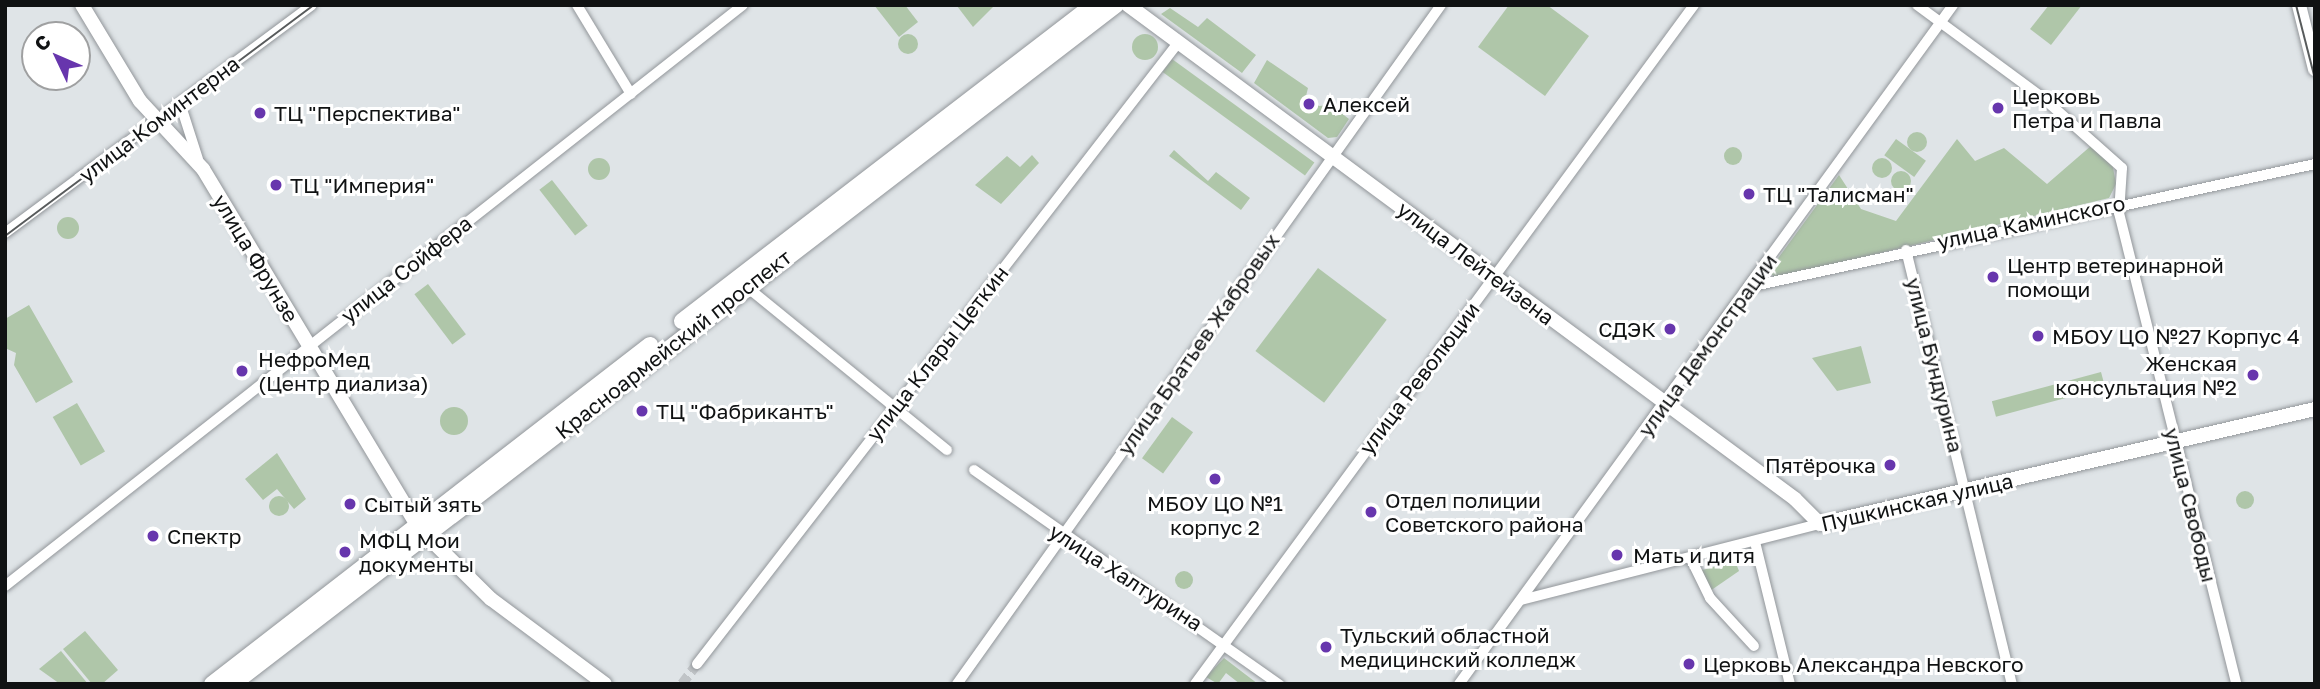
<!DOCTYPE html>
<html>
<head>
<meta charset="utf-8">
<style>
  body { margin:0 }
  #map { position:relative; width:2320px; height:689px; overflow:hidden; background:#dfe4e7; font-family:"Golos Text",sans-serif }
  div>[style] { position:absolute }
  .green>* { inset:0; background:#afc6a9; transform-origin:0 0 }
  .round { border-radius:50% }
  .street-tunnel>* { height:10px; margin-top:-5px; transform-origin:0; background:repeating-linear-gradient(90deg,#c0c4c7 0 10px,transparent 0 15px) }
  .roads { filter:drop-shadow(0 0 2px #92969a) drop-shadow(0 0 2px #92969a) }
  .street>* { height:10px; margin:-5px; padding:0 5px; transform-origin:5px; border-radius:5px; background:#fff }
  .secondary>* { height:14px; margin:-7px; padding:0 7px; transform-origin:7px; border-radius:7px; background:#fff }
  .primary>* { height:16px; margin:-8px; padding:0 8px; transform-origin:8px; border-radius:8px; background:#fff }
  .tram>* { height:2px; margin:-1px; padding:0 1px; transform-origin:1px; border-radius:1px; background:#585b5c }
  .dots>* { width:19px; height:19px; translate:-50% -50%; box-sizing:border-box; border:4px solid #fff; border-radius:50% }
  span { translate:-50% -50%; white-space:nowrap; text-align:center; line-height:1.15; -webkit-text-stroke:6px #fff; paint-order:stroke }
  .poi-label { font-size:21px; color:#101213 }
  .left { translate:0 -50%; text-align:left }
  .right { translate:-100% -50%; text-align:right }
  .street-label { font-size:21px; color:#101213 }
  .frame { position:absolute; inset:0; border:7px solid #101213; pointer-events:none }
  .north { position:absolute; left:21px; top:21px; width:70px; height:70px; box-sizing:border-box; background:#fff; border:2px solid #9fa0a1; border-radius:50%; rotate:314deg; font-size:19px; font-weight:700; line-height:28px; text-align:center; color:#101213 }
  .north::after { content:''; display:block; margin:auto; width:24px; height:32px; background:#6736ad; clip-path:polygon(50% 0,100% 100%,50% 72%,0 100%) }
</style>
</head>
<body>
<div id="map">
  <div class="green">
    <i style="clip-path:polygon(874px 5px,905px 5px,918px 22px,899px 37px)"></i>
    <i style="clip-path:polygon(995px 5px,973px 27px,957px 6px,957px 5px)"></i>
    <i style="clip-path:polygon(1509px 5px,1547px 5px,1589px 36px,1545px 96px,1478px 47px)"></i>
    <i style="clip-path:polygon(2049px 5px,2082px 5px,2051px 45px,2030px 29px)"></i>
    <i style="clip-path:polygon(1170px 8px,1198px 27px,1207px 18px,1256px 55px,1242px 73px,1161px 14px)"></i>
    <i class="round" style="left:898px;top:34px;width:20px;height:20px"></i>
    <i class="round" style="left:1132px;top:34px;width:26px;height:26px"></i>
    <i style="left:1172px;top:59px;width:176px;height:16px;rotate:36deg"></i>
    <i style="clip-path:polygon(1267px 60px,1308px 88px,1306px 96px,1319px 106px,1331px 105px,1349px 119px,1337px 137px,1328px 138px,1254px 83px)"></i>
    <i class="round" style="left:1907px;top:132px;width:20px;height:20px"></i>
    <i style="left:1896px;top:139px;width:37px;height:20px;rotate:36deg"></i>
    <i style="clip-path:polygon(1957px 139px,1975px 161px,2004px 148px,2047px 184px,2092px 145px,2112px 162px,2116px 184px,2109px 198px,1776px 278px,1768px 272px,1839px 175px,1861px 209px,1896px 221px)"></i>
    <i class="round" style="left:1724px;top:147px;width:18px;height:18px"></i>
    <i style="clip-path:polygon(1174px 150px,1208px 181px,1216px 172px,1250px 198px,1241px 210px,1169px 156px)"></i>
    <i style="clip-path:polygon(1032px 155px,1039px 163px,1001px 204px,975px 185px,1007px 156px,1020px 167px)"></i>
    <i class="round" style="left:1872px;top:158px;width:20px;height:20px"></i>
    <i class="round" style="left:588px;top:158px;width:22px;height:22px"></i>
    <i class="round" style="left:1891px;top:171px;width:20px;height:20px"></i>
    <i style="left:552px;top:180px;width:58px;height:16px;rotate:52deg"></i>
    <i class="round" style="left:57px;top:217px;width:22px;height:22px"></i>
    <i style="left:1318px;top:268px;width:86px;height:104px;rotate:37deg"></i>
    <i style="left:428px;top:284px;width:63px;height:17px;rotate:53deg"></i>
    <i style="clip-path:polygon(29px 305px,73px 382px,36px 403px,14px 365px,16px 353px,5px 348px,5px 319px)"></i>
    <i style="clip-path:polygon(1861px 346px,1871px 383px,1837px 391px,1812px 358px)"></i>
    <i style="left:2101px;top:372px;width:16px;height:113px;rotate:75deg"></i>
    <i style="left:77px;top:403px;width:56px;height:28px;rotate:60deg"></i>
    <i class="round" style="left:440px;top:407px;width:28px;height:28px"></i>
    <i style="left:1172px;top:417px;width:26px;height:51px;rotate:36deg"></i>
    <i style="clip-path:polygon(277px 453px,306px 499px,294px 509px,277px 489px,263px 500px,245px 479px)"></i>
    <i class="round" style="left:2236px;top:491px;width:18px;height:18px"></i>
    <i class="round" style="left:269px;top:496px;width:20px;height:20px"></i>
    <i style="clip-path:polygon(1735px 561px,1739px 571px,1710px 591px,1699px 571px)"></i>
    <i class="round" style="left:1175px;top:571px;width:18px;height:18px"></i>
    <i style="clip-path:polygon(85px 631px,118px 670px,102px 684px,92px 684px,63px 649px)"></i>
    <i style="clip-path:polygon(61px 651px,88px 684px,60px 684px,39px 669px)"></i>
    <i style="clip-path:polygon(1224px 658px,1258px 684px,1240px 684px,1226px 673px,1218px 684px,1206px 677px)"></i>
  </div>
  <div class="street-tunnel">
    <i style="left:682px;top:684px;width:25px;rotate:-53deg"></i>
  </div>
  <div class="roads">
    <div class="street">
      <i style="left:577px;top:5px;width:104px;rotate:58.8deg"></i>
      <i style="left:1917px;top:5px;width:155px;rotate:36.4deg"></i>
      <i style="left:2042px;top:97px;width:107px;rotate:41.6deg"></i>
      <i style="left:2122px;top:168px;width:45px;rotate:93.8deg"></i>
      <i style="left:2119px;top:213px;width:485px;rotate:76deg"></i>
      <i style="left:180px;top:103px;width:59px;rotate:72.2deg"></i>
      <i style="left:5px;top:233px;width:382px;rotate:-36.6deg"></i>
      <i style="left:1906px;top:250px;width:447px;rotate:76.3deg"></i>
      <i style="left:747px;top:287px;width:258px;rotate:39.2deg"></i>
      <i style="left:1749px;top:287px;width:579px;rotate:-12.26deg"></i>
      <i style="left:974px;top:470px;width:373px;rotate:35.1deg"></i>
      <i style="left:1755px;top:542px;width:146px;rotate:76.2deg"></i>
      <i style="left:1691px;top:559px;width:43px;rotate:64deg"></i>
      <i style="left:1710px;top:598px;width:65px;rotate:47.5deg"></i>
      <i style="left:5px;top:586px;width:939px;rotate:-38.21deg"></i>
      <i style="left:1521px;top:600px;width:309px;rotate:-14.3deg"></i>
      <i style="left:697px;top:664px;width:785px;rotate:-52.24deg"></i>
      <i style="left:957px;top:684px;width:834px;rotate:-54.52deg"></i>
      <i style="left:1195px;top:684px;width:843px;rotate:-53.69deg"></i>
      <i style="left:1459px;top:684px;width:840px;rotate:-53.96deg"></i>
    </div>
    <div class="secondary">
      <i style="left:82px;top:5px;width:112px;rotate:58.9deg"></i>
      <i style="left:140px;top:101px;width:93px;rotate:47.2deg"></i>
      <i style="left:203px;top:169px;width:415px;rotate:59deg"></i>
      <i style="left:1128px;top:5px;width:830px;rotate:36.52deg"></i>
      <i style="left:1795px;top:499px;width:35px;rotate:45deg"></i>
      <i style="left:1820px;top:524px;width:508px;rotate:-13.08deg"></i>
      <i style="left:2299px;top:5px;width:66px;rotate:76deg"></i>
      <i style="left:426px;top:535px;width:91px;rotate:44.6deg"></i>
      <i style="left:491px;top:599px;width:142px;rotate:36.7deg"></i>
    </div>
    <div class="primary">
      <i style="left:682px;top:321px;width:518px;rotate:-37.56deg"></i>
      <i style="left:212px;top:684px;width:554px;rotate:-37.74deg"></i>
      <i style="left:233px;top:684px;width:1114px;rotate:-37.56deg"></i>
    </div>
  </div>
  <div class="tram">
    <i style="left:2296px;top:5px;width:76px;rotate:75.6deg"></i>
    <i style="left:5px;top:236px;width:386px;rotate:-36.8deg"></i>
  </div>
  <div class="dots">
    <i style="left:1309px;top:104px;background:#6736ad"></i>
    <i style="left:1998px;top:108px;background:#6736ad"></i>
    <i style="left:260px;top:113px;background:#6736ad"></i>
    <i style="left:276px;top:185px;background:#6736ad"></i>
    <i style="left:1749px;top:194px;background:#6736ad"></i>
    <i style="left:1993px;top:277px;background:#6736ad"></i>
    <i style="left:1670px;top:329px;background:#6736ad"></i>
    <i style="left:2038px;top:336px;background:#6736ad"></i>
    <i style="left:242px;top:371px;background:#6736ad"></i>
    <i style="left:2253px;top:375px;background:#6736ad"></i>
    <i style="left:642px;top:411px;background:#6736ad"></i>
    <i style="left:1890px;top:465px;background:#6736ad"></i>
    <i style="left:1215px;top:479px;background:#6736ad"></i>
    <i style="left:350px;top:504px;background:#6736ad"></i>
    <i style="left:1371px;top:512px;background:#6736ad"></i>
    <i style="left:153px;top:536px;background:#6736ad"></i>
    <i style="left:345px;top:552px;background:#6736ad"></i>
    <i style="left:1617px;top:555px;background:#6736ad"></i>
    <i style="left:1326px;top:647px;background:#6736ad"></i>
    <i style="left:1689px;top:664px;background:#6736ad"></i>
  </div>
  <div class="poi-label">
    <span class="left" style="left:2012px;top:108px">Церковь<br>Петра и Павла</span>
    <span class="left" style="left:1323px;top:104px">Алексей</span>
    <span class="left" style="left:274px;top:113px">ТЦ "Перспектива"</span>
    <span class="left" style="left:290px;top:185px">ТЦ "Империя"</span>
    <span class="left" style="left:1763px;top:194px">ТЦ "Талисман"</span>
    <span class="left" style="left:2007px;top:277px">Центр ветеринарной<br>помощи</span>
    <span class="right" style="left:1656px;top:329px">СДЭК</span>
    <span class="left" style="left:2052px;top:336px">МБОУ ЦО №27 Корпус 4</span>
    <span class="left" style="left:258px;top:371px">НефроМед<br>(Центр диализа)</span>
    <span class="right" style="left:2237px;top:375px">Женская<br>консультация №2</span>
    <span class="left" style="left:656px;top:411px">ТЦ "Фабрикантъ"</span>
    <span class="right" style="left:1876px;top:465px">Пятёрочка</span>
    <span class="left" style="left:1385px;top:512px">Отдел полиции<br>Советского района</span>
    <span style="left:1215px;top:515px">МБОУ ЦО №1<br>корпус 2</span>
    <span class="left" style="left:364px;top:504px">Сытый зять</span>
    <span class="left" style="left:167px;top:536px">Спектр</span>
    <span class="left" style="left:359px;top:552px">МФЦ Мои<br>документы</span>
    <span class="left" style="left:1633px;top:555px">Мать и дитя</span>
    <span class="left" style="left:1340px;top:647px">Тульский областной<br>медицинский колледж</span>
    <span class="left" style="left:1703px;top:664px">Церковь Александра Невского</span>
  </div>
  <div class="street-label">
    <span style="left:159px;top:119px;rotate:-37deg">улица Коминтерна</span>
    <span style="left:2031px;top:222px;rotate:-12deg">улица Каминского</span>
    <span style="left:256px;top:258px;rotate:59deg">улица Фрунзе</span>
    <span style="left:1476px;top:263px;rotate:37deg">улица Лейтейзена</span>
    <span style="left:406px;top:269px;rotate:-38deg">улица Сойфера</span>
    <span style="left:673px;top:344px;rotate:-38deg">Красноармейский проспект</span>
    <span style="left:1198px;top:344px;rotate:-55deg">улица Братьев Жабровых</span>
    <span style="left:1707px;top:345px;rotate:-54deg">улица Демонстрации</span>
    <span style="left:937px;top:353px;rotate:-52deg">улица Клары Цеткин</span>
    <span style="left:1935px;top:365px;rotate:76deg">улица Бундурина</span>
    <span style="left:1419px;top:378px;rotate:-53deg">улица Революции</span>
    <span style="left:1917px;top:502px;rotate:-13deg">Пушкинская улица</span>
    <span style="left:2191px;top:505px;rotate:76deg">улица Свободы</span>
    <span style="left:1126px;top:577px;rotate:33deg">улица Халтурина</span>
  </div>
  <div class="frame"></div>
  <div class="north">С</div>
</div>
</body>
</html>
